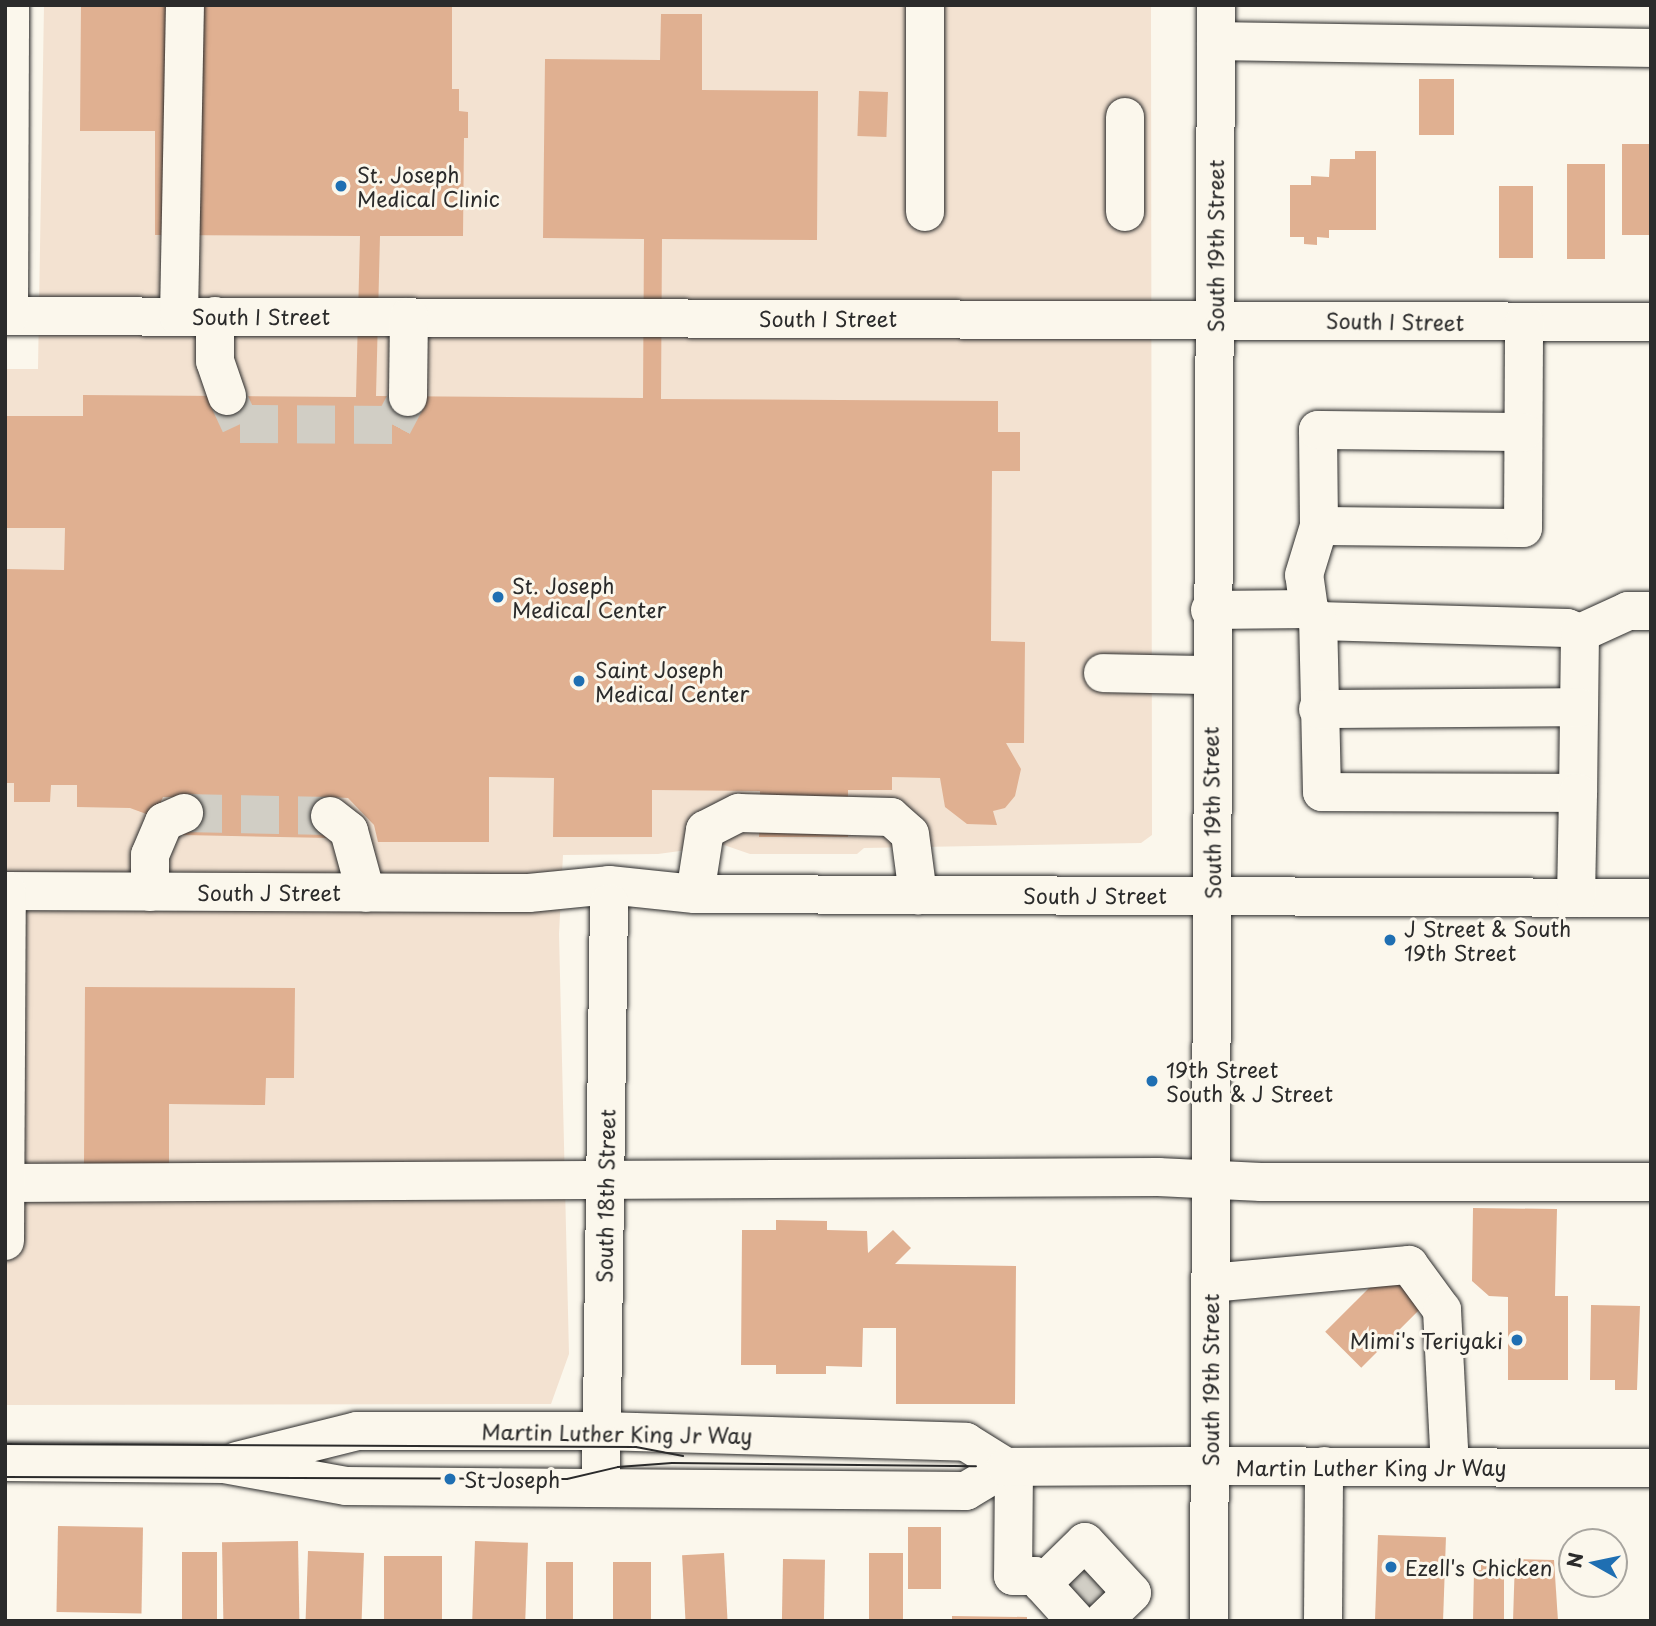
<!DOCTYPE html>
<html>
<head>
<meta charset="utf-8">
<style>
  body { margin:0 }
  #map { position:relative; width:1656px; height:1626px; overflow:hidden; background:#fbf7ec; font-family:"Playpen Sans",sans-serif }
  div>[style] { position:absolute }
  .built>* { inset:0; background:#f3e2d1 }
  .building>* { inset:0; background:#e0b091; transform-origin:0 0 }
  .minor-tunnel>* { height:38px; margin-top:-19px; transform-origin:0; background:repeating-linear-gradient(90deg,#d1cec5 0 38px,transparent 0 57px) }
  .roads { filter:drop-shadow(0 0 2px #2b2b2b) drop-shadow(0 0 2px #2b2b2b) }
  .minor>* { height:38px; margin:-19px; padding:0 19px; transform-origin:19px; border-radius:19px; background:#fbf7ec }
  .major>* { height:38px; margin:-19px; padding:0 19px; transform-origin:19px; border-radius:19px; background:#fbf7ec }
  .tram>* { height:2px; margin:-1px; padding:0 1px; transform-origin:1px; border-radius:1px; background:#2b2b2b }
  .dots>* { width:19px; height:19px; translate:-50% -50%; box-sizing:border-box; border:4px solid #fbf7ec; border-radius:50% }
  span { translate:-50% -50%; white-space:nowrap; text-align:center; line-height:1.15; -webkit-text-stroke:6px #fbf7ec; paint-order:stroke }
  .poi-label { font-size:21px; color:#2b2b2b }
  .left { translate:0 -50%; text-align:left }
  .right { translate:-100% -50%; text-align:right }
  .street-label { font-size:21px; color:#2b2b2b }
  .frame { position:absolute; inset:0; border:7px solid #2b2b2b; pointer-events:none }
  .north { position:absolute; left:1558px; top:1528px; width:70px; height:70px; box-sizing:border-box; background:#fbf7ec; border:2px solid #a8a59f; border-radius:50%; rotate:279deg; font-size:19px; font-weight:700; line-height:28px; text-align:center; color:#2b2b2b }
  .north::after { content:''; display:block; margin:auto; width:24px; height:32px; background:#1f6fb2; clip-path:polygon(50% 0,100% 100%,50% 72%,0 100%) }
</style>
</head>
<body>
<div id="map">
  <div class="built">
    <i style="clip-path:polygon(44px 5px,1151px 5px,1152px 835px,1141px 843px,864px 848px,857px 854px,750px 854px,724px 845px,658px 854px,563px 855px,559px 934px,569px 1354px,551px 1404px,5px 1405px,5px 369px,38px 369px)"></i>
  </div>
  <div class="building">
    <i style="clip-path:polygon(81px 5px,452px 5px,452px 89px,459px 89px,459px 111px,468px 112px,468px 138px,464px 138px,463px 236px,380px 236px,376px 396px,643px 398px,644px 239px,543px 238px,545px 59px,660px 60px,661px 14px,702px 14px,702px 90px,818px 91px,817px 240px,662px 239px,661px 399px,998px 401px,998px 432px,1020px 432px,1020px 471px,992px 471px,991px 641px,1025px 642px,1024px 743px,1006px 743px,1021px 769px,1015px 796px,1005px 808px,993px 811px,997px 825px,967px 824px,945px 807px,940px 778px,892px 777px,892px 790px,848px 790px,848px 837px,759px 837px,760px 791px,652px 790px,652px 837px,553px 837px,554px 778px,489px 777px,489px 842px,378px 842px,374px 825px,348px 798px,331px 797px,331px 838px,183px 835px,184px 797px,163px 797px,157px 810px,149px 815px,130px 808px,77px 807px,77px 785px,51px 785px,50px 802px,14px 802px,14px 783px,5px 783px,5px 569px,64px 570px,65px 528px,5px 528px,5px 416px,83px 416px,83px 395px,356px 397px,360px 236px,155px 235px,155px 131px,80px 131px)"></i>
    <i style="left:1419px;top:79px;width:35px;height:56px"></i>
    <i style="left:859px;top:91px;width:29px;height:45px;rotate:2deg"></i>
    <i style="left:1622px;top:144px;width:29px;height:91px"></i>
    <i style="clip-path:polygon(1355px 151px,1376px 151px,1376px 230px,1329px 230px,1329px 238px,1317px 237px,1317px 245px,1304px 244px,1304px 237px,1290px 237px,1290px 185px,1311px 185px,1311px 176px,1329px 177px,1330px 159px,1355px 159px)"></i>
    <i style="left:1605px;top:164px;width:95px;height:38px;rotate:90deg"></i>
    <i style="left:1499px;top:186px;width:34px;height:72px"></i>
    <i style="clip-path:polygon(85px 987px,295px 988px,294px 1078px,266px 1078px,265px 1105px,169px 1104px,169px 1164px,84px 1164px)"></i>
    <i style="clip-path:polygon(1473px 1208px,1557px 1209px,1555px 1296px,1568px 1296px,1568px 1380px,1508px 1380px,1508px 1297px,1489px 1296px,1472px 1281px)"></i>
    <i style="clip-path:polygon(776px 1220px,827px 1221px,827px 1230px,867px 1231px,868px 1253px,893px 1230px,911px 1248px,895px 1264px,1016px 1266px,1015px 1404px,896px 1404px,896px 1328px,863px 1328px,862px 1367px,826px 1366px,826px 1374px,776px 1374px,776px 1365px,741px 1365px,742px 1230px,776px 1230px)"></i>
    <i style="left:1386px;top:1271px;width:51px;height:86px;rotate:45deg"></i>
    <i style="clip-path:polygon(1591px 1305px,1640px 1306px,1637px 1390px,1615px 1390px,1615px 1380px,1590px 1380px)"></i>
    <i style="left:58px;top:1526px;width:85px;height:86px;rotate:1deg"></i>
    <i style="left:908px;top:1527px;width:33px;height:62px"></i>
    <i style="left:1378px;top:1535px;width:68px;height:86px;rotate:2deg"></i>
    <i style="left:298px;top:1541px;width:80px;height:76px;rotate:89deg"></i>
    <i style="left:475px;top:1541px;width:53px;height:80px;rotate:2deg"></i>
    <i style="left:1087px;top:1549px;width:54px;height:42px;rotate:47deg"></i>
    <i style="left:308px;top:1551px;width:56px;height:70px;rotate:2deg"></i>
    <i style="left:182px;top:1552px;width:35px;height:69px"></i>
    <i style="left:724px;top:1553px;width:68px;height:42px;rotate:87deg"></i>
    <i style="left:869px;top:1553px;width:34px;height:68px"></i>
    <i style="left:384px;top:1556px;width:58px;height:65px"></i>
    <i style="left:783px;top:1559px;width:42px;height:62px;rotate:1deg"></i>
    <i style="clip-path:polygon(1515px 1559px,1554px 1560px,1558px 1621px,1513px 1621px)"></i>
    <i style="left:546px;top:1562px;width:27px;height:59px"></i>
    <i style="left:613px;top:1562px;width:38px;height:59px"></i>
    <i style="clip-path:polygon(1481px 1565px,1497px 1565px,1497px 1570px,1504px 1570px,1504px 1621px,1473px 1621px,1474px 1571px,1481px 1570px)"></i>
    <i style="clip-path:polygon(952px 1616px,1027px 1617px,1027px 1621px,952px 1621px)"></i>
  </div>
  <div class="minor-tunnel">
    <i style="left:227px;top:396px;width:31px;rotate:65deg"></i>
    <i style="left:240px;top:424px;width:153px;rotate:0.4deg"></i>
    <i style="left:393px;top:425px;width:32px;rotate:-62deg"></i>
    <i style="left:184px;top:813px;width:146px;rotate:1.2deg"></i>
    <i style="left:1076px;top:1598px;width:42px;rotate:-44deg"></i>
  </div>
  <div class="roads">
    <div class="minor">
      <i style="left:925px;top:5px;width:207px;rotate:90deg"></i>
      <i style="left:1216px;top:41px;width:435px;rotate:0.9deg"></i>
      <i style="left:1125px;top:117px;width:95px;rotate:90deg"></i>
      <i style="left:5px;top:316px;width:1646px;rotate:0.21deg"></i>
      <i style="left:9px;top:316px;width:311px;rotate:-89.8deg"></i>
      <i style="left:179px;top:316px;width:311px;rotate:-88.9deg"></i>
      <i style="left:215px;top:316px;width:45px;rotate:90deg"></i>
      <i style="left:215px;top:361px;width:37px;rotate:71deg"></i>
      <i style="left:408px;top:397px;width:80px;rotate:-89.3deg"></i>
      <i style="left:1319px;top:526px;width:204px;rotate:0.6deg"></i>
      <i style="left:1523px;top:528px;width:206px;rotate:-89.7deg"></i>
      <i style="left:1210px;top:610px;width:99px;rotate:-0.6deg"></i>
      <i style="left:1318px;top:621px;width:249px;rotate:1.6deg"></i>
      <i style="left:1567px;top:628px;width:14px;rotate:21deg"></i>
      <i style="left:1580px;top:633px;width:160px;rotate:90.7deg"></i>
      <i style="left:1578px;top:793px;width:256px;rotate:-179.8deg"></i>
      <i style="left:1322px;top:792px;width:171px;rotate:-91.3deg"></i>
      <i style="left:1318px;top:621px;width:15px;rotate:-127deg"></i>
      <i style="left:1309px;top:609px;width:34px;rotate:-98deg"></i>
      <i style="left:1304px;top:575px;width:51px;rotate:-73deg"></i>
      <i style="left:1319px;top:526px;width:96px;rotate:-90.6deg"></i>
      <i style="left:1318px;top:430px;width:205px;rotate:0.6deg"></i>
      <i style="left:1580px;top:633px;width:53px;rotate:-24.6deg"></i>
      <i style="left:1628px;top:611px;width:23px"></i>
      <i style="left:1103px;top:673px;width:107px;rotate:1.1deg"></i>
      <i style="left:1318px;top:709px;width:261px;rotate:-0.4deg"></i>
      <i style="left:330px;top:816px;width:24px;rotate:38deg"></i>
      <i style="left:349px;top:831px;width:64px;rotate:74.7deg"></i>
      <i style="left:5px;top:891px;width:524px;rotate:0.22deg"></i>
      <i style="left:529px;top:893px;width:80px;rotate:-5.7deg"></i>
      <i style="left:609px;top:885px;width:86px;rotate:6deg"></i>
      <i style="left:695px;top:894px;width:956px;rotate:0.24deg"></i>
      <i style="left:150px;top:892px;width:37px;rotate:-90deg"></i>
      <i style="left:150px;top:855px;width:36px;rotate:-67deg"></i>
      <i style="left:164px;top:822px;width:22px;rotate:-24deg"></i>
      <i style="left:695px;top:894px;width:65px;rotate:-81.1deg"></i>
      <i style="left:705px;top:830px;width:38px;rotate:-27deg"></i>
      <i style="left:739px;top:813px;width:152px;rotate:1.5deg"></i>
      <i style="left:891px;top:817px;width:25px;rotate:42deg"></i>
      <i style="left:910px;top:834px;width:62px;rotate:82.5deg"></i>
      <i style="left:1576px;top:898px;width:105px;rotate:-88.9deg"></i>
      <i style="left:5px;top:1183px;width:1153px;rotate:-0.3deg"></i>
      <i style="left:1158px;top:1177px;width:103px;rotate:2.8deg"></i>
      <i style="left:1261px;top:1182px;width:390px"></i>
      <i style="left:5px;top:1241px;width:350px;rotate:-89.7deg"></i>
      <i style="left:1210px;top:1283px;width:200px;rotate:-5.2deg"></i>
      <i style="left:1409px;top:1265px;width:56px;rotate:53.7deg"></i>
      <i style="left:1442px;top:1310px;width:157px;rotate:87.1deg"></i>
      <i style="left:1209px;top:1466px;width:442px;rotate:0.3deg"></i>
      <i style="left:1014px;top:1467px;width:109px;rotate:90.5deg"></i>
      <i style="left:1013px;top:1576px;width:22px"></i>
      <i style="left:1035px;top:1576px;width:61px;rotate:47.7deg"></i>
      <i style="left:601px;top:1488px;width:585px;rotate:-89.22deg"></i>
      <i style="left:1042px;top:1584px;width:60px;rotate:-44.3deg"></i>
      <i style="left:1085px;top:1542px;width:69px;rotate:47.3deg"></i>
      <i style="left:1132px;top:1593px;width:40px;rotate:136deg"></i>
      <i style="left:1323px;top:1621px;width:155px;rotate:-89.6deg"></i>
    </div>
    <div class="major">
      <i style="left:237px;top:1461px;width:124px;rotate:-14deg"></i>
      <i style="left:357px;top:1431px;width:245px"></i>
      <i style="left:602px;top:1431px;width:364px;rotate:1.7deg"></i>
      <i style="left:966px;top:1442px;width:47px;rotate:32deg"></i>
      <i style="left:5px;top:1462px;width:219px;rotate:0.5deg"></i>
      <i style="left:224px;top:1464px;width:124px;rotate:10.2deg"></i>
      <i style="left:346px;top:1486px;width:620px;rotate:0.46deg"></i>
      <i style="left:966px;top:1491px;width:47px;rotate:-31deg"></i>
      <i style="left:1006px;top:1467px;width:203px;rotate:-0.3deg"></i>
      <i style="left:1209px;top:1621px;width:1616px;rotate:-89.75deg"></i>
    </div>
  </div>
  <div class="tram">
    <i style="left:5px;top:1444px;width:631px;rotate:0.27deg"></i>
    <i style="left:636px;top:1447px;width:48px;rotate:10.8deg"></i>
    <i style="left:5px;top:1477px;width:562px;rotate:0.2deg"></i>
    <i style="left:567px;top:1479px;width:52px;rotate:-13.2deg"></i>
    <i style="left:618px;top:1467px;width:54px;rotate:-4.2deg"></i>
    <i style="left:672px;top:1463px;width:304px;rotate:0.6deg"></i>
  </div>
  <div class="dots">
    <i style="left:341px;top:186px;background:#1f6fb2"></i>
    <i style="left:498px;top:597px;background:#1f6fb2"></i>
    <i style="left:579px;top:681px;background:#1f6fb2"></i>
    <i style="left:1390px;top:940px;background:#1f6fb2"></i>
    <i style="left:1152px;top:1081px;background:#1f6fb2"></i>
    <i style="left:1517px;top:1340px;background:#1f6fb2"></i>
    <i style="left:450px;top:1479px;background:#1f6fb2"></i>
    <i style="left:1391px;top:1567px;background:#1f6fb2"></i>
  </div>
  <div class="poi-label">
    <span class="left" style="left:357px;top:186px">St. Joseph<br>Medical Clinic</span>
    <span class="left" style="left:512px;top:597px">St. Joseph<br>Medical Center</span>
    <span class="left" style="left:595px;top:681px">Saint Joseph<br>Medical Center</span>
    <span class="left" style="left:1404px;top:940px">J Street &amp; South<br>19th Street</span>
    <span class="left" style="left:1166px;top:1081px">19th Street<br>South &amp; J Street</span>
    <span class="right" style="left:1503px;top:1340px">Mimi's Teriyaki</span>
    <span class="left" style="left:464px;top:1479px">St Joseph</span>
    <span class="left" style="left:1405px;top:1567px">Ezell's Chicken</span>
  </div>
  <div class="street-label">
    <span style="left:1215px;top:246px;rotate:-90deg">South 19th Street</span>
    <span style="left:261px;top:316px">South I Street</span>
    <span style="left:828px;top:318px">South I Street</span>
    <span style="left:1395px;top:321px;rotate:1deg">South I Street</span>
    <span style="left:1211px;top:813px;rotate:-91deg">South 19th Street</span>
    <span style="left:269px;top:892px">South J Street</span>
    <span style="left:1095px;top:895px">South J Street</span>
    <span style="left:605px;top:1196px;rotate:-89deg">South 18th Street</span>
    <span style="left:1210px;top:1380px;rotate:-90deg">South 19th Street</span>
    <span style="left:617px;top:1433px;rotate:1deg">Martin Luther King Jr Way</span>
    <span style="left:1371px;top:1467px">Martin Luther King Jr Way</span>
  </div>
  <div class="frame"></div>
  <div class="north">N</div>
</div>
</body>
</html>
